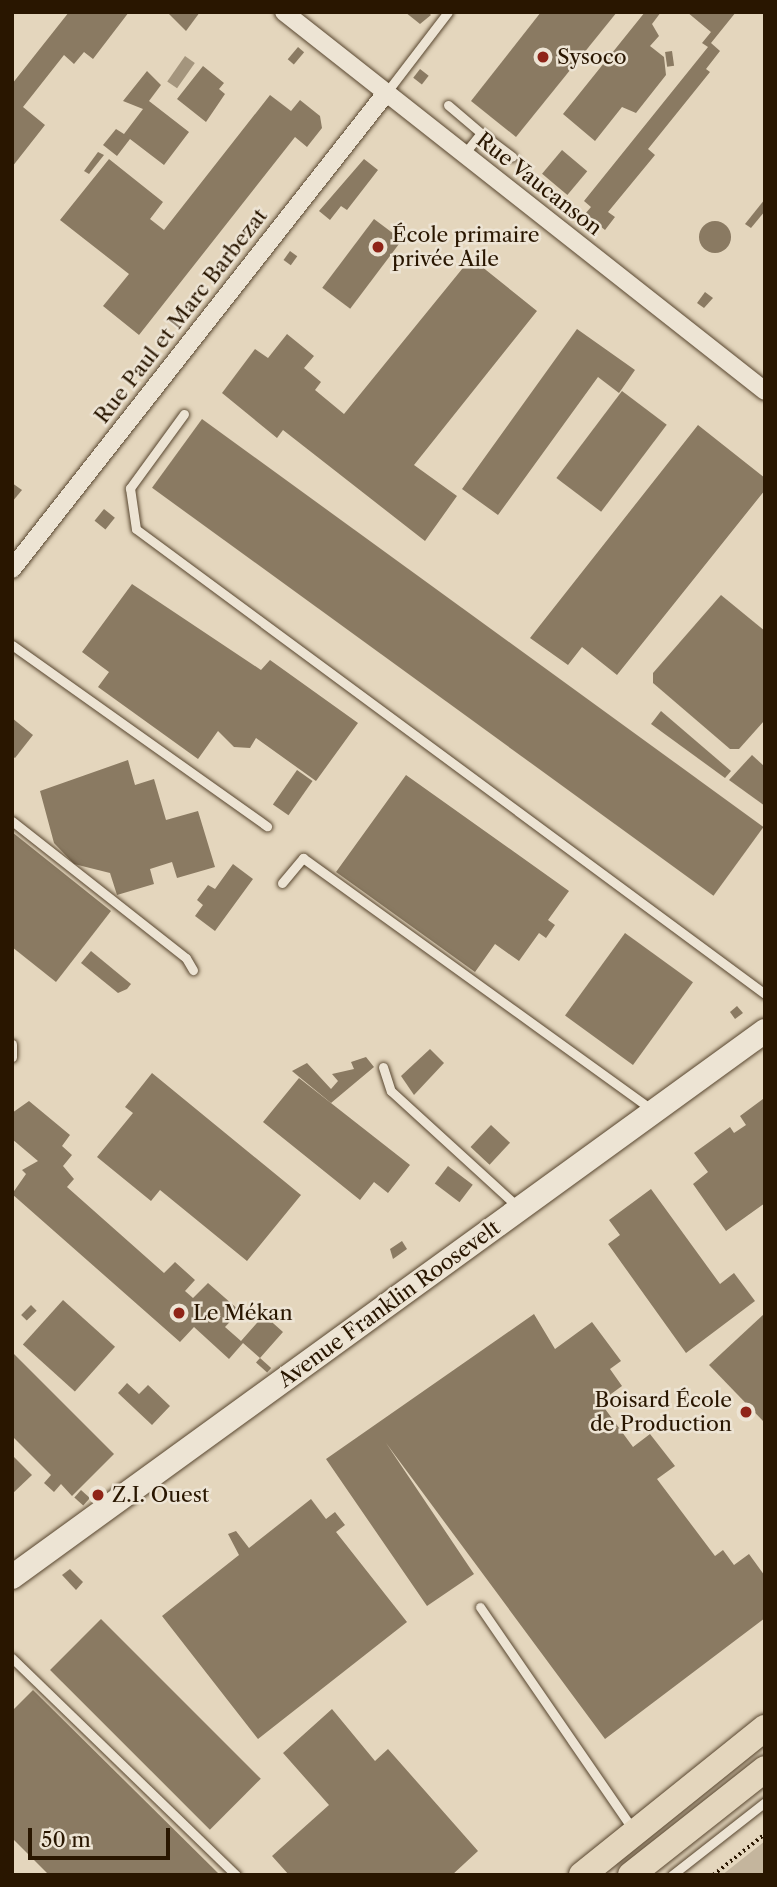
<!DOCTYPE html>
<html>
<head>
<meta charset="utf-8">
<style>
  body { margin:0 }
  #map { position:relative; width:777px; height:1887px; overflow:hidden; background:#e4d6bd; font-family:"Libre Caslon Text",serif }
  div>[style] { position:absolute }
  .green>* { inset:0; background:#c4b59d }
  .water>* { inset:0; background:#a4957d; transform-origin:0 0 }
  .building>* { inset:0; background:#8a7a62; transform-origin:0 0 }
  .round { border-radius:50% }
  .path>* { height:3.5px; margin-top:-1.75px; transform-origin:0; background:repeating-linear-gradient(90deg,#291600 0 2px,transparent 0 5.5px) }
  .roads { filter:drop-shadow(0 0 2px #58462f) drop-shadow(0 0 2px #58462f) }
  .lane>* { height:9px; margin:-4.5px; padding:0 4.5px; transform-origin:4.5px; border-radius:4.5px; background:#ede4d4 }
  .street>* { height:18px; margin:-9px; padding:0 9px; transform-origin:9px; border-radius:9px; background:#ede4d4 }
  .secondary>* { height:24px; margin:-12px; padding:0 12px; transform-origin:12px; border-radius:12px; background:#ede4d4 }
  .primary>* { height:26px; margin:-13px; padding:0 13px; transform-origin:13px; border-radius:13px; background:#e4d6bd }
  .dots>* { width:19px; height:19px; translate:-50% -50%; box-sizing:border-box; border:4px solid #ede4d4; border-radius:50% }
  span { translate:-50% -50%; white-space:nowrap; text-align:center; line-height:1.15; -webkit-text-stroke:5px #ede4d4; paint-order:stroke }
  .poi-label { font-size:21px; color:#291600 }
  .left { translate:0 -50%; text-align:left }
  .right { translate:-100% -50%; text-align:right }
  .street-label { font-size:21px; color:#291600 }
  .frame { position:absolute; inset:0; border:14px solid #291600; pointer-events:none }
  .scale { position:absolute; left:28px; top:1828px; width:142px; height:32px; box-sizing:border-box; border:4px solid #291600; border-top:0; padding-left:9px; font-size:21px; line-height:24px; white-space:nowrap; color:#291600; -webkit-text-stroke:5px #ede4d4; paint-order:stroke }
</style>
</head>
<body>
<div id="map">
  <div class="green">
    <i style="clip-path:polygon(765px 1841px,765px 1875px,722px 1875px)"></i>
  </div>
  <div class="water">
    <i style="left:185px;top:56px;width:12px;height:31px;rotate:35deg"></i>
  </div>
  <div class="building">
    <i style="clip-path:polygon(69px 12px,129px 12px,93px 59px,84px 52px,74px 64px,64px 55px,23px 107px,45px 125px,12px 167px,12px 84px)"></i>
    <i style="clip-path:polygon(167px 12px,200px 12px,186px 31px)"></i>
    <i style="clip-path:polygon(405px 12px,428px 12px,431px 15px,420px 24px)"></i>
    <i style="clip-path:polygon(541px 12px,617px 12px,516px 137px,471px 101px)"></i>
    <i style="clip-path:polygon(645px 12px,661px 12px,652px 24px,659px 36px,650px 46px,664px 57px,666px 75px,636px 113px,622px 107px,595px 141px,563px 114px)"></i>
    <i style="clip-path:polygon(687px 12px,736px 12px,711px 43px,720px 51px,706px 69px,710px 72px,648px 149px,655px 155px,608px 212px,615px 217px,605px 230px,585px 214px,591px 207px,584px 201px,708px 47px,702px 43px,711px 32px)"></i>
    <i style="left:298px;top:47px;width:8px;height:16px;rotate:40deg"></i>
    <i style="left:672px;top:51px;width:15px;height:7px;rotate:82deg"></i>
    <i style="clip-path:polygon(203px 66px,224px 83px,219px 89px,225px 94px,206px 122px,177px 99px)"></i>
    <i style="left:420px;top:69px;width:11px;height:11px;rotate:38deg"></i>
    <i style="clip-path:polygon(147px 71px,161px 85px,149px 101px,189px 132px,164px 165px,130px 139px,117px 156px,103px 145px,116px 129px,124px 134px,143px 109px,123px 101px)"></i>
    <i style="clip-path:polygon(270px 95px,291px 111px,300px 100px,320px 116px,322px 128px,307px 147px,295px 137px,139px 335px,103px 306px,129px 274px,60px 220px,109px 159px,163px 202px,150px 219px,164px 230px)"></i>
    <i style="left:562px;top:150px;width:33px;height:31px;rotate:40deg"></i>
    <i style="clip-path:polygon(98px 152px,104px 155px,89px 174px,84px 171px)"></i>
    <i style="clip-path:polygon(364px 159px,378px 170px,347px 210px,341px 206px,330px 220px,319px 211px)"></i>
    <i style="clip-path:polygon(765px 199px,765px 211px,751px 228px,745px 224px)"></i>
    <i style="left:374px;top:219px;width:35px;height:86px;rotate:37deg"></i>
    <i class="round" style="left:699px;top:221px;width:32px;height:32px"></i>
    <i style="left:290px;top:251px;width:9px;height:11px;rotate:36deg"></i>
    <i style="clip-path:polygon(471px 258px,537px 311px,414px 465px,457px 496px,425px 541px,283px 430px,277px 438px,222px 393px,255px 349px,268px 358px,287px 334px,314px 356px,304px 368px,321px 382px,315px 390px,344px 414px)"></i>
    <i style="clip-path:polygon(705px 292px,713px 298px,704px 308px,697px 303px)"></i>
    <i style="clip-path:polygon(577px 329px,635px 370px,619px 393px,598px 377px,498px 515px,462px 489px)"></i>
    <i style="left:622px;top:391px;width:56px;height:109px;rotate:37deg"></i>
    <i style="left:202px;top:419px;width:694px;height:85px;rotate:36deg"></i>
    <i style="clip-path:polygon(698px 425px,765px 478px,765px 490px,617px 675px,582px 647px,568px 665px,530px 638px)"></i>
    <i style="clip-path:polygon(12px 483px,22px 490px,12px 502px)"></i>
    <i style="left:104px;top:509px;width:14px;height:15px;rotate:39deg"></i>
    <i style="clip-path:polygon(132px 584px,261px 670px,270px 660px,358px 723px,316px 781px,256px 738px,250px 748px,234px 747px,218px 731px,198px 759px,98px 687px,109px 672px,82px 652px)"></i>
    <i style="clip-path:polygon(721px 595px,765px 631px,765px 720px,739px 749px,730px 749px,653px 683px,653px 673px)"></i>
    <i style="clip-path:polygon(661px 711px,731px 771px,725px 778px,651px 724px)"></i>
    <i style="clip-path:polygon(12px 718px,33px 735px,15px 758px,12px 756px)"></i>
    <i style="clip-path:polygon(752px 755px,765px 767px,765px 806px,729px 780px)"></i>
    <i style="clip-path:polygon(128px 760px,135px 785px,154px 779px,166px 820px,198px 811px,215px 867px,177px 878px,172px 862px,150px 869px,154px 884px,117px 895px,110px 873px,74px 864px,54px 843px,40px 791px)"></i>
    <i style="left:297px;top:770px;width:19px;height:42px;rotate:35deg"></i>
    <i style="clip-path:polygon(406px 775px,569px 891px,548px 920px,555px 925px,546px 938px,539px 933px,519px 961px,495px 944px,475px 972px,336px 872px)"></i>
    <i style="clip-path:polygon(12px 832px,111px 911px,56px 982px,12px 947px)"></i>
    <i style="clip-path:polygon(233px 864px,253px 879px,215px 931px,195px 916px,203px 905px,197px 900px,208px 885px,215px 889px)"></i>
    <i style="left:625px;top:933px;width:84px;height:102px;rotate:36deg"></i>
    <i style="clip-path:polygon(91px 951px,131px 984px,127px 989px,118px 993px,81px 963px)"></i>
    <i style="clip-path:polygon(737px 1006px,743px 1013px,735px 1019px,730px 1012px)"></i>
    <i style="clip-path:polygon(430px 1049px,444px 1063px,414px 1095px,401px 1076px)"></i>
    <i style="clip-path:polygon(366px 1057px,374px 1067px,331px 1103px,292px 1071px,307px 1063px,331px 1089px,338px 1081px,332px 1074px,354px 1069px,351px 1062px)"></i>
    <i style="clip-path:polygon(152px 1073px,301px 1195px,247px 1261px,160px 1190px,151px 1201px,97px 1157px,133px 1113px,125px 1107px)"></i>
    <i style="clip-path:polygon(299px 1078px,410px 1165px,388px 1193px,374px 1182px,360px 1200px,263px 1122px)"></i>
    <i style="clip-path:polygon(763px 1099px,765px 1203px,726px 1231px,693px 1184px,708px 1172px,694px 1153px,730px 1127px,734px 1133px,746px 1125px,740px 1116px)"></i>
    <i style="clip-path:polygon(29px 1101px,70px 1135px,62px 1146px,72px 1155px,63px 1166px,74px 1179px,67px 1187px,164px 1273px,175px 1262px,195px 1280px,185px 1291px,193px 1298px,208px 1283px,240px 1311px,225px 1327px,241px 1341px,264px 1315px,283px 1332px,260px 1358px,243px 1343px,229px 1359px,194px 1327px,180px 1342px,12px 1194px,26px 1174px,22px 1170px,38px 1161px,12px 1139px,12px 1113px)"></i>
    <i style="left:491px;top:1125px;width:26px;height:30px;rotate:43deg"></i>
    <i style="left:448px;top:1166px;width:31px;height:22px;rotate:37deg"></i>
    <i style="clip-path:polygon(651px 1189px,720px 1284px,734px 1273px,755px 1301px,686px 1353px,608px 1244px,620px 1235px,609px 1220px)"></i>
    <i style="clip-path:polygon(402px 1241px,407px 1249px,393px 1259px,390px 1249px)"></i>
    <i style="left:63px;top:1300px;width:70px;height:60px;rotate:42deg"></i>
    <i style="left:31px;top:1305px;width:8px;height:14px;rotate:45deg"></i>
    <i style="clip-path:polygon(765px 1313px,765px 1423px,709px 1365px)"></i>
    <i style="clip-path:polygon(534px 1314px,555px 1349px,592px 1322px,621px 1361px,610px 1369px,622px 1386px,600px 1402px,633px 1447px,650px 1434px,675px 1466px,657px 1479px,715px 1556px,723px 1550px,734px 1565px,749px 1554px,765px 1576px,765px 1618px,605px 1739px,386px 1443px,474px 1574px,427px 1606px,326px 1459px)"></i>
    <i style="clip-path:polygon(12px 1352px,114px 1454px,72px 1496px,61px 1484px,54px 1492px,44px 1483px,51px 1475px,12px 1436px)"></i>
    <i style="left:260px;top:1358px;width:15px;height:6px;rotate:42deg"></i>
    <i style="clip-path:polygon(127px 1383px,139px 1394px,148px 1385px,170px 1406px,152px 1425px,118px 1393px)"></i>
    <i style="clip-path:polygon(12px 1455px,32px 1475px,12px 1494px)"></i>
    <i style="left:81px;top:1490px;width:12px;height:10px;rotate:42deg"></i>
    <i style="clip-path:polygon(311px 1499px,326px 1519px,335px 1512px,345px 1525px,336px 1532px,407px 1622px,258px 1739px,162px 1616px,239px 1555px,228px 1534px,236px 1531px,249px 1548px)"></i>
    <i style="clip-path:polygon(70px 1569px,83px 1582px,76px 1590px,62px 1575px)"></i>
    <i style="left:101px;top:1619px;width:226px;height:72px;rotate:45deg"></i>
    <i style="clip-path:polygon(33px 1690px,220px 1875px,49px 1875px,12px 1838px,12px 1711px)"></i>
    <i style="clip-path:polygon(332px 1709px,375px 1761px,388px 1749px,478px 1851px,452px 1875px,289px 1875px,272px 1856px,329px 1805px,283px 1753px)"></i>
  </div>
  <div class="path">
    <i style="left:713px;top:1875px;width:66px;rotate:-38.3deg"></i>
  </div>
  <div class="roads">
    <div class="lane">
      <i style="left:386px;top:93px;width:102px;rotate:-52.6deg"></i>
      <i style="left:448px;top:105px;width:43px;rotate:40.3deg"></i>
      <i style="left:464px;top:154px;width:27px;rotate:-51deg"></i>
      <i style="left:481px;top:133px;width:39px;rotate:37deg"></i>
      <i style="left:184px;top:414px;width:92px;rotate:126.1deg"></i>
      <i style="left:130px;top:488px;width:41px;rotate:81.7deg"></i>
      <i style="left:136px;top:529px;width:782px;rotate:36.47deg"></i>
      <i style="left:12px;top:645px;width:313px;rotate:35.4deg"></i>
      <i style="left:12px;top:821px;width:221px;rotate:38.2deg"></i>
      <i style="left:186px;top:958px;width:14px;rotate:60deg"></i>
      <i style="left:282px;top:883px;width:33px;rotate:-50deg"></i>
      <i style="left:303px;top:858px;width:431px;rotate:35.8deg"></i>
      <i style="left:12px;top:1044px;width:13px;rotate:90deg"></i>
      <i style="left:383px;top:1067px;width:25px;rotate:72deg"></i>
      <i style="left:391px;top:1091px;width:173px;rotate:42.4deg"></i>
      <i style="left:480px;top:1607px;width:272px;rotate:55.5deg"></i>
      <i style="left:12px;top:1658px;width:312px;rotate:44.1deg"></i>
      <i style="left:672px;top:1875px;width:118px;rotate:-38.1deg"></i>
    </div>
    <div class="street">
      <i style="left:284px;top:12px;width:612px;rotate:38.24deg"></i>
      <i style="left:12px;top:569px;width:605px;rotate:-51.84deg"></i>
    </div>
    <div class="secondary">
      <i style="left:12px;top:1577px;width:930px;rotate:-35.95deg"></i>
    </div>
    <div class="primary">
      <i style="left:582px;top:1875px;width:235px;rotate:-38.8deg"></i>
      <i style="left:631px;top:1875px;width:171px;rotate:-38.3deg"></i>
    </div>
  </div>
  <div class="dots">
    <i style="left:543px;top:57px;background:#8f2418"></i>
    <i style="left:378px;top:247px;background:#8f2418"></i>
    <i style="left:179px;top:1313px;background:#8f2418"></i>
    <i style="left:746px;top:1412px;background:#8f2418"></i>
    <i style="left:98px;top:1495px;background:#8f2418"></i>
  </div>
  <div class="poi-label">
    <span class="left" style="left:557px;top:57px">Sysoco</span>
    <span class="left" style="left:392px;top:247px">École primaire<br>privée Aile</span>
    <span class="left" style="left:193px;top:1313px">Le Mékan</span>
    <span class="right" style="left:732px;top:1412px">Boisard École<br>de Production</span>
    <span class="left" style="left:112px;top:1495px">Z.I. Ouest</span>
  </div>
  <div class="street-label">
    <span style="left:539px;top:184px;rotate:38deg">Rue Vaucanson</span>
    <span style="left:181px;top:316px;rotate:-52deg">Rue Paul et Marc Barbezat</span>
    <span style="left:389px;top:1304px;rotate:-36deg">Avenue Franklin Roosevelt</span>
  </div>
  <div class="frame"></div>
  <div class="scale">50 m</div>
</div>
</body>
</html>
